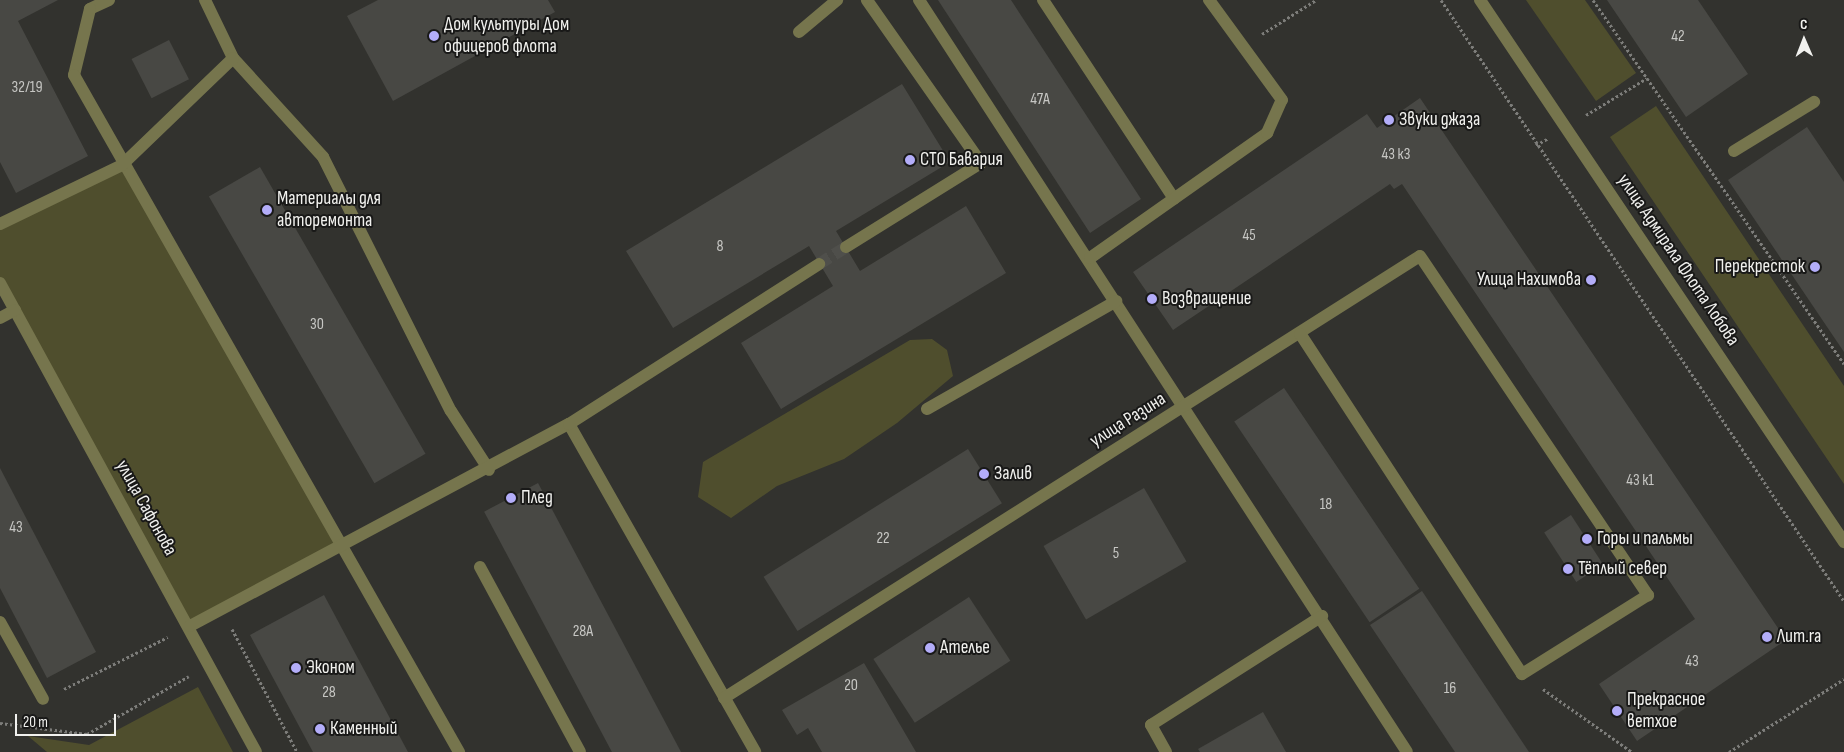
<!DOCTYPE html>
<html>
<head>
<meta charset="utf-8">
<style>
  body { margin:0 }
  #map { position:relative; width:1844px; height:752px; overflow:hidden; background:#32322e; font-family:"Sofia Sans Condensed",sans-serif }
  div>[style] { position:absolute }
  .green>* { inset:0; background:#4f4e2d }
  .building>* { inset:0; background:#484844; transform-origin:0 0 }
  .minor-tunnel>* { height:12px; margin-top:-6px; transform-origin:0; background:repeating-linear-gradient(90deg,#4f4f4b 0 12px,transparent 0 18px) }
  .path>* { height:3px; margin-top:-1.5px; transform-origin:0; background:repeating-linear-gradient(90deg,#7d7d7a 0 2.5px,transparent 0 5px) }
  .minor>* { height:12px; margin:-6px; padding:0 6px; transform-origin:6px; border-radius:6px; background:#76754d }
  .dots>* { width:14px; height:14px; translate:-50% -50%; box-sizing:border-box; border:2px solid #191918; border-radius:50% }
  span { translate:-50% -50%; white-space:nowrap; text-align:center; line-height:1.15; -webkit-text-stroke:4px #191918; paint-order:stroke }
  .number-label { font-size:16px; color:#c7c7c4 }
  .number-label span { -webkit-text-stroke-width:0 }
  .poi-label { font-size:19px; color:#f1f1ee }
  .left { translate:0 -50%; text-align:left }
  .right { translate:-100% -50%; text-align:right }
  .street-label { font-size:19px; color:#f1f1ee }
  .north { position:absolute; left:1779px; top:15px; width:50px; height:50px; -webkit-text-stroke:4px #191918; paint-order:stroke; rotate:359deg; font-size:14px; font-weight:700; line-height:20px; text-align:center; color:#f1f1ee }
  .north::after { content:''; display:block; margin:auto; width:18px; height:22px; background:#f1f1ee; clip-path:polygon(50% 0,100% 100%,50% 72%,0 100%) }
  .scale { position:absolute; left:15px; top:714px; width:101px; height:22px; box-sizing:border-box; border:2px solid #f1f1ee; border-top:0; padding-left:6px; font-size:15px; line-height:18px; white-space:nowrap; color:#f1f1ee; -webkit-text-stroke:4px #191918; paint-order:stroke }
</style>
</head>
<body>
<div id="map">
  <div class="green">
    <i style="clip-path:polygon(1526px 0,1585px 0,1636px 73px,1596px 101px)"></i>
    <i style="clip-path:polygon(1656px 106px,1844px 386px,1844px 484px,1610px 137px)"></i>
    <i style="clip-path:polygon(122px 165px,341px 549px,190px 626px,0 283px,0 224px)"></i>
    <i style="clip-path:polygon(932px 339px,947px 350px,953px 376px,897px 423px,844px 459px,777px 486px,731px 518px,698px 497px,703px 462px,910px 340px)"></i>
    <i style="clip-path:polygon(198px 687px,233px 752px,47px 752px,28px 736px,89px 745px)"></i>
  </div>
  <div class="building">
    <i style="clip-path:polygon(0 0,58px 0,18px 21px,88px 156px,16px 193px,0 162px)"></i>
    <i style="clip-path:polygon(378px 0,548px 0,555px 12px,393px 101px,347px 16px)"></i>
    <i style="clip-path:polygon(938px 0,1011px 0,1141px 199px,1090px 233px)"></i>
    <i style="clip-path:polygon(1607px 0,1698px 0,1748px 74px,1686px 117px)"></i>
    <i style="left:169px;top:40px;width:44px;height:42px;rotate:63deg"></i>
    <i style="clip-path:polygon(902px 84px,950px 162px,836px 231px,860px 271px,966px 206px,1006px 273px,781px 409px,741px 343px,833px 286px,809px 246px,673px 328px,626px 251px)"></i>
    <i style="clip-path:polygon(1420px 98px,1786px 640px,1637px 741px,1599px 684px,1695px 619px,1402px 184px,1394px 189px,1390px 184px,1173px 330px,1133px 272px,1367px 114px,1377px 128px)"></i>
    <i style="clip-path:polygon(1807px 127px,1844px 182px,1844px 352px,1728px 180px)"></i>
    <i style="left:260px;top:167px;width:331px;height:59px;rotate:60deg"></i>
    <i style="left:1284px;top:388px;width:242px;height:60px;rotate:56deg"></i>
    <i style="left:968px;top:449px;width:64px;height:241px;rotate:58deg"></i>
    <i style="clip-path:polygon(0 468px,96px 652px,47px 678px,0 588px)"></i>
    <i style="left:538px;top:483px;width:305px;height:61px;rotate:62deg"></i>
    <i style="left:1144px;top:488px;width:85px;height:116px;rotate:60deg"></i>
    <i style="left:1571px;top:515px;width:59px;height:32px;rotate:57deg"></i>
    <i style="clip-path:polygon(1422px 591px,1529px 752px,1455px 752px,1370px 625px)"></i>
    <i style="clip-path:polygon(324px 595px,408px 752px,313px 752px,250px 635px)"></i>
    <i style="left:969px;top:597px;width:76px;height:114px;rotate:57deg"></i>
    <i style="clip-path:polygon(864px 663px,916px 752px,822px 752px,808px 728px,797px 735px,782px 710px)"></i>
    <i style="clip-path:polygon(1263px 712px,1286px 752px,1200px 752px,1198px 749px)"></i>
  </div>
  <div class="minor-tunnel">
    <i style="left:819px;top:264px;width:32px;rotate:-32deg"></i>
  </div>
  <div class="path">
    <i style="left:1441px;top:0;width:724px;rotate:56.16deg"></i>
    <i style="left:1593px;top:0;width:442px;rotate:55.4deg"></i>
    <i style="left:1262px;top:34px;width:64px;rotate:-32.2deg"></i>
    <i style="left:1586px;top:115px;width:71px;rotate:-31.2deg"></i>
    <i style="left:1536px;top:145px;width:13px;rotate:-29deg"></i>
    <i style="left:232px;top:629px;width:139px;rotate:62.1deg"></i>
    <i style="left:64px;top:689px;width:116px;rotate:-26.6deg"></i>
    <i style="left:1543px;top:689px;width:109px;rotate:35.3deg"></i>
    <i style="left:0;top:723px;width:88px;rotate:7.2deg"></i>
    <i style="left:87px;top:734px;width:117px;rotate:-29.6deg"></i>
    <i style="left:1729px;top:752px;width:136px;rotate:-32.4deg"></i>
  </div>
  <div class="minor">
    <i style="left:109px;top:0;width:21px;rotate:155deg"></i>
    <i style="left:90px;top:9px;width:68px;rotate:103.6deg"></i>
    <i style="left:74px;top:75px;width:779px;rotate:60.37deg"></i>
    <i style="left:205px;top:0;width:64px;rotate:64.2deg"></i>
    <i style="left:233px;top:58px;width:134px;rotate:47.7deg"></i>
    <i style="left:323px;top:157px;width:284px;rotate:63.3deg"></i>
    <i style="left:451px;top:411px;width:70px;rotate:57.2deg"></i>
    <i style="left:919px;top:0;width:896px;rotate:57.02deg"></i>
    <i style="left:1043px;top:0;width:238px;rotate:56.6deg"></i>
    <i style="left:1480px;top:0;width:653px;rotate:56.12deg"></i>
    <i style="left:799px;top:32px;width:50px;rotate:-40.1deg"></i>
    <i style="left:1734px;top:151px;width:94px;rotate:-31.5deg"></i>
    <i style="left:0;top:224px;width:136px;rotate:-25.8deg"></i>
    <i style="left:122px;top:165px;width:154px;rotate:-43.9deg"></i>
    <i style="left:846px;top:247px;width:159px;rotate:-31.9deg"></i>
    <i style="left:981px;top:163px;width:199px;rotate:-125deg"></i>
    <i style="left:1090px;top:258px;width:217px;rotate:-35.2deg"></i>
    <i style="left:1267px;top:133px;width:36px;rotate:-66deg"></i>
    <i style="left:1282px;top:100px;width:124px;rotate:-126.1deg"></i>
    <i style="left:0;top:283px;width:534px;rotate:61.37deg"></i>
    <i style="left:0;top:318px;width:17px;rotate:-28deg"></i>
    <i style="left:927px;top:409px;width:218px;rotate:-29.7deg"></i>
    <i style="left:569px;top:424px;width:377px;rotate:60.4deg"></i>
    <i style="left:480px;top:567px;width:210px;rotate:61.6deg"></i>
    <i style="left:0;top:622px;width:88px;rotate:60.8deg"></i>
    <i style="left:190px;top:626px;width:429px;rotate:-28.1deg"></i>
    <i style="left:569px;top:424px;width:297px;rotate:-32.6deg"></i>
    <i style="left:724px;top:698px;width:824px;rotate:-32.42deg"></i>
    <i style="left:1420px;top:256px;width:409px;rotate:56.1deg"></i>
    <i style="left:1648px;top:595px;width:149px;rotate:147.9deg"></i>
    <i style="left:1522px;top:674px;width:406px;rotate:-123.1deg"></i>
    <i style="left:1166px;top:752px;width:31px;rotate:-119deg"></i>
    <i style="left:1151px;top:725px;width:203px;rotate:-32.5deg"></i>
  </div>
  <div class="dots">
    <i style="left:434px;top:36px;background:#b3adf9"></i>
    <i style="left:1389px;top:120px;background:#b3adf9"></i>
    <i style="left:910px;top:160px;background:#b3adf9"></i>
    <i style="left:267px;top:210px;background:#b3adf9"></i>
    <i style="left:1815px;top:267px;background:#b3adf9"></i>
    <i style="left:1591px;top:280px;background:#b3adf9"></i>
    <i style="left:1152px;top:299px;background:#b3adf9"></i>
    <i style="left:984px;top:474px;background:#b3adf9"></i>
    <i style="left:511px;top:498px;background:#b3adf9"></i>
    <i style="left:1587px;top:539px;background:#b3adf9"></i>
    <i style="left:1568px;top:569px;background:#b3adf9"></i>
    <i style="left:1767px;top:637px;background:#b3adf9"></i>
    <i style="left:930px;top:648px;background:#b3adf9"></i>
    <i style="left:296px;top:668px;background:#b3adf9"></i>
    <i style="left:1617px;top:711px;background:#b3adf9"></i>
    <i style="left:320px;top:729px;background:#b3adf9"></i>
  </div>
  <div class="number-label">
    <span style="left:1678px;top:37px">42</span>
    <span style="left:27px;top:88px">32/19</span>
    <span style="left:1040px;top:100px">47А</span>
    <span style="left:1396px;top:155px">43 к3</span>
    <span style="left:1249px;top:236px">45</span>
    <span style="left:720px;top:247px">8</span>
    <span style="left:317px;top:325px">30</span>
    <span style="left:1640px;top:481px">43 к1</span>
    <span style="left:1326px;top:505px">18</span>
    <span style="left:16px;top:528px">43</span>
    <span style="left:883px;top:539px">22</span>
    <span style="left:1116px;top:554px">5</span>
    <span style="left:583px;top:632px">28А</span>
    <span style="left:1692px;top:662px">43</span>
    <span style="left:851px;top:686px">20</span>
    <span style="left:1450px;top:689px">16</span>
    <span style="left:329px;top:693px">28</span>
  </div>
  <div class="poi-label">
    <span class="left" style="left:444px;top:36px">Дом культуры Дом<br>офицеров флота</span>
    <span class="left" style="left:1399px;top:120px">Звуки джаза</span>
    <span class="left" style="left:920px;top:160px">СТО Бавария</span>
    <span class="left" style="left:277px;top:210px">Материалы для<br>авторемонта</span>
    <span class="right" style="left:1805px;top:267px">Перекресток</span>
    <span class="right" style="left:1581px;top:280px">Улица Нахимова</span>
    <span class="left" style="left:1162px;top:299px">Возвращение</span>
    <span class="left" style="left:994px;top:474px">Залив</span>
    <span class="left" style="left:521px;top:498px">Плед</span>
    <span class="left" style="left:1597px;top:539px">Горы и пальмы</span>
    <span class="left" style="left:1578px;top:569px">Тёплый север</span>
    <span class="left" style="left:1777px;top:637px">Лит.ra</span>
    <span class="left" style="left:940px;top:648px">Ателье</span>
    <span class="left" style="left:306px;top:668px">Эконом</span>
    <span class="left" style="left:1627px;top:711px">Прекрасное<br>ветхое</span>
    <span class="left" style="left:330px;top:729px">Каменный</span>
  </div>
  <div class="street-label">
    <span style="left:1678px;top:260px;rotate:56deg">улица Адмирала Флота Лобова</span>
    <span style="left:1128px;top:420px;rotate:-32deg">улица Разина</span>
    <span style="left:146px;top:508px;rotate:61deg">улица Сафонова</span>
  </div>
  <div class="north">С</div>
  <div class="scale">20 m</div>
</div>
</body>
</html>
